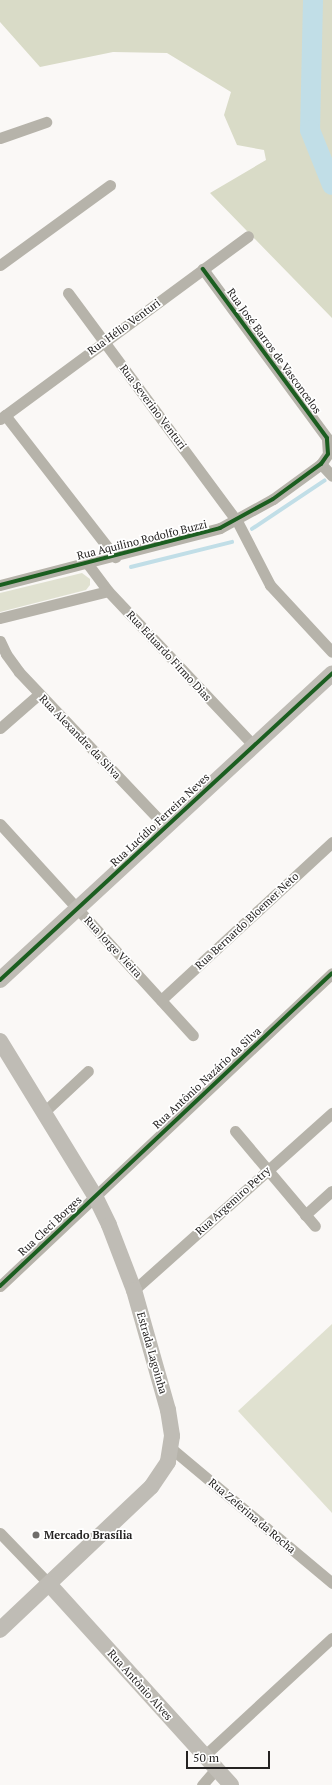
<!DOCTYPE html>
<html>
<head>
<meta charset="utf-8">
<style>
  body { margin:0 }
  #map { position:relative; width:332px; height:1785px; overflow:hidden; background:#faf8f6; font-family:"PT Serif",serif }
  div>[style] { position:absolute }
  .green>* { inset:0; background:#e0e1d0 }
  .forest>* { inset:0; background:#d9dbc7 }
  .stream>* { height:3.5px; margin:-1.75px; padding:0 1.75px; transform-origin:1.75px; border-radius:1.75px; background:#c1dee7 }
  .river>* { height:20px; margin:-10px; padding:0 10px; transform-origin:10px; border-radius:10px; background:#c1dee7 }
  .street>* { height:11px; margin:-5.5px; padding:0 5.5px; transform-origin:5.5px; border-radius:5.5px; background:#b6b3aa }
  .secondary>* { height:16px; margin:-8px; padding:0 8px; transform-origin:8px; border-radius:8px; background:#bfbcb5 }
  .cycleway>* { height:4px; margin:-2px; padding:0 2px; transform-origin:2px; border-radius:2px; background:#1b5e20 }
  .dots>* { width:11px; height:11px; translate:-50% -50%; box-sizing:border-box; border:2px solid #fff; border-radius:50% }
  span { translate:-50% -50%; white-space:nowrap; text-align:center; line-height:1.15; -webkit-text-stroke:3.5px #fff; paint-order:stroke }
  .street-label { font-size:11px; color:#252322 }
  .poi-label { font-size:11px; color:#252322; font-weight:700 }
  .left { translate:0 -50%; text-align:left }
  .scale { position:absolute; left:186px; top:1751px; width:84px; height:18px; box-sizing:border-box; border:2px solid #252322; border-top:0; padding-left:5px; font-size:12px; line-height:14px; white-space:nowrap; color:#252322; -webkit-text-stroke:3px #fff; paint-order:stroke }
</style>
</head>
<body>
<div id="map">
  <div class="green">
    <i style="clip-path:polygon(82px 573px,90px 579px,90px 585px,86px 590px,0 612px,0 593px)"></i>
    <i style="clip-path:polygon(332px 1324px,332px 1513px,238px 1411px)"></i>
  </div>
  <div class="forest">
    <i style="clip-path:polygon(0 0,332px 0,332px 318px,210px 193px,266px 160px,264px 150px,237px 145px,224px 115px,231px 92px,167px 53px,113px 52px,40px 67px,0 22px)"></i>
  </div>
  <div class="stream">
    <i style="left:252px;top:529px;width:87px;rotate:-33.7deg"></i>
    <i style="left:131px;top:567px;width:104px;rotate:-13.9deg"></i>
  </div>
  <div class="river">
    <i style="left:313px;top:0;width:130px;rotate:91.3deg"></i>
    <i style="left:310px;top:130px;width:59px;rotate:68.2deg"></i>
  </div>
  <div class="street">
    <i style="left:0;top:138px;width:49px;rotate:-19.2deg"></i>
    <i style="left:0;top:265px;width:136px;rotate:-36deg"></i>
    <i style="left:68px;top:293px;width:284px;rotate:53.5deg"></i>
    <i style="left:237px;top:521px;width:72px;rotate:62.7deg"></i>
    <i style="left:270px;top:585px;width:91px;rotate:47.2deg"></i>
    <i style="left:5px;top:415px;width:180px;rotate:52.2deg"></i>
    <i style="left:0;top:419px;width:308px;rotate:-36.4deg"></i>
    <i style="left:321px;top:464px;width:16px;rotate:47deg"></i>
    <i style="left:87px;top:563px;width:35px;rotate:53deg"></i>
    <i style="left:108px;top:591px;width:213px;rotate:46.7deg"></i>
    <i style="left:0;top:585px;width:227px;rotate:-14.5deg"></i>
    <i style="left:220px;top:528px;width:60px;rotate:-28.7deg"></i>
    <i style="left:273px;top:499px;width:59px;rotate:-36.1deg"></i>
    <i style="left:321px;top:464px;width:12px;rotate:-55deg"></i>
    <i style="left:328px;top:454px;width:16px;rotate:-94deg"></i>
    <i style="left:327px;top:438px;width:210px;rotate:-126.3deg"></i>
    <i style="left:0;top:618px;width:111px;rotate:-14deg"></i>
    <i style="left:0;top:641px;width:14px;rotate:65deg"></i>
    <i style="left:6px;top:654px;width:22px;rotate:54deg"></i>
    <i style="left:19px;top:672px;width:214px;rotate:46.5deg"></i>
    <i style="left:0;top:728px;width:52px;rotate:-41.1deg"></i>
    <i style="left:0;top:824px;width:286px;rotate:47.6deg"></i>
    <i style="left:161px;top:1000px;width:233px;rotate:-42.7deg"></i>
    <i style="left:44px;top:1112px;width:60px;rotate:-43deg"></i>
    <i style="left:235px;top:1131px;width:124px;rotate:49.9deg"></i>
    <i style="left:305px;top:1215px;width:36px;rotate:-42deg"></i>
    <i style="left:0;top:1286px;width:456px;rotate:-43.3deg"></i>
    <i style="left:134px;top:1290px;width:266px;rotate:-41.8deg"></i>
    <i style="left:172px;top:1449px;width:209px;rotate:39.9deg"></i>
    <i style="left:0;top:1533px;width:71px;rotate:46.1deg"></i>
    <i style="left:204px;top:1756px;width:174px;rotate:-42.7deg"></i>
    <i style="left:202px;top:1785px;width:21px;rotate:-49deg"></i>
  </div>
  <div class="secondary">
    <i style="left:0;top:980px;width:452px;rotate:-42.7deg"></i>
    <i style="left:0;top:1041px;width:182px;rotate:58.5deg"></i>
    <i style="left:95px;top:1196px;width:32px;rotate:64deg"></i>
    <i style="left:109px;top:1225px;width:70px;rotate:69deg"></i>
    <i style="left:134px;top:1290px;width:125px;rotate:74.2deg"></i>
    <i style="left:168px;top:1410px;width:26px;rotate:81deg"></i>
    <i style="left:172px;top:1436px;width:26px;rotate:99deg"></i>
    <i style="left:168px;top:1462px;width:30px;rotate:124deg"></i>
    <i style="left:151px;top:1487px;width:208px;rotate:136.6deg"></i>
    <i style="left:49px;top:1584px;width:271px;rotate:47.8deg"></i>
  </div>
  <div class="cycleway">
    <i style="left:0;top:585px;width:227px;rotate:-14.5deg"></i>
    <i style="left:220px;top:528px;width:60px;rotate:-28.7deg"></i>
    <i style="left:273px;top:499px;width:59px;rotate:-36.1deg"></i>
    <i style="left:321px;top:464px;width:12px;rotate:-55deg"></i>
    <i style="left:328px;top:454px;width:16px;rotate:-94deg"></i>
    <i style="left:327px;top:438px;width:210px;rotate:-126.3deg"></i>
    <i style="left:0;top:980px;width:452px;rotate:-42.7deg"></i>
    <i style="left:0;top:1286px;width:456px;rotate:-43.3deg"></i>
  </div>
  <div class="dots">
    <i style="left:36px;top:1535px;background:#706e6c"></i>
  </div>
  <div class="street-label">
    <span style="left:124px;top:327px;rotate:-36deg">Rua Hélio Venturi</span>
    <span style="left:274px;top:351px;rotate:54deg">Rua José Barros de Vasconcelos</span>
    <span style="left:153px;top:407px;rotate:53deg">Rua Severino Venturi</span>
    <span style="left:142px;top:540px;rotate:-14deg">Rua Aquilino Rodolfo Buzzi</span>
    <span style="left:169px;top:656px;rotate:47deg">Rua Eduardo Firmo Dias</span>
    <span style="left:80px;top:737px;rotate:46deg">Rua Alexandre da Silva</span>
    <span style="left:160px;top:820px;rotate:-43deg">Rua Lucídio Ferreira Neves</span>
    <span style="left:247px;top:921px;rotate:-43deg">Rua Bernardo Bloemer Neto</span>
    <span style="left:113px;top:947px;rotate:47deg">Rua Jorge Vieira</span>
    <span style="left:207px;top:1078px;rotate:-43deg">Rua Antônio Nazário da Silva</span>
    <span style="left:233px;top:1201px;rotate:-42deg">Rua Argemiro Petry</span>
    <span style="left:50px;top:1226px;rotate:-43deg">Rua Cleci Borges</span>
    <span style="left:152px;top:1353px;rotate:74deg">Estrada Lagoinha</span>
    <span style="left:252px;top:1516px;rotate:40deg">Rua Zeferina da Rocha</span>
    <span style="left:140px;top:1685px;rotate:48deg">Rua Antônio Alves</span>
  </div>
  <div class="poi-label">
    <span class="left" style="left:44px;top:1535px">Mercado Brasília</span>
  </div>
  <div class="scale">50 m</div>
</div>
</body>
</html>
